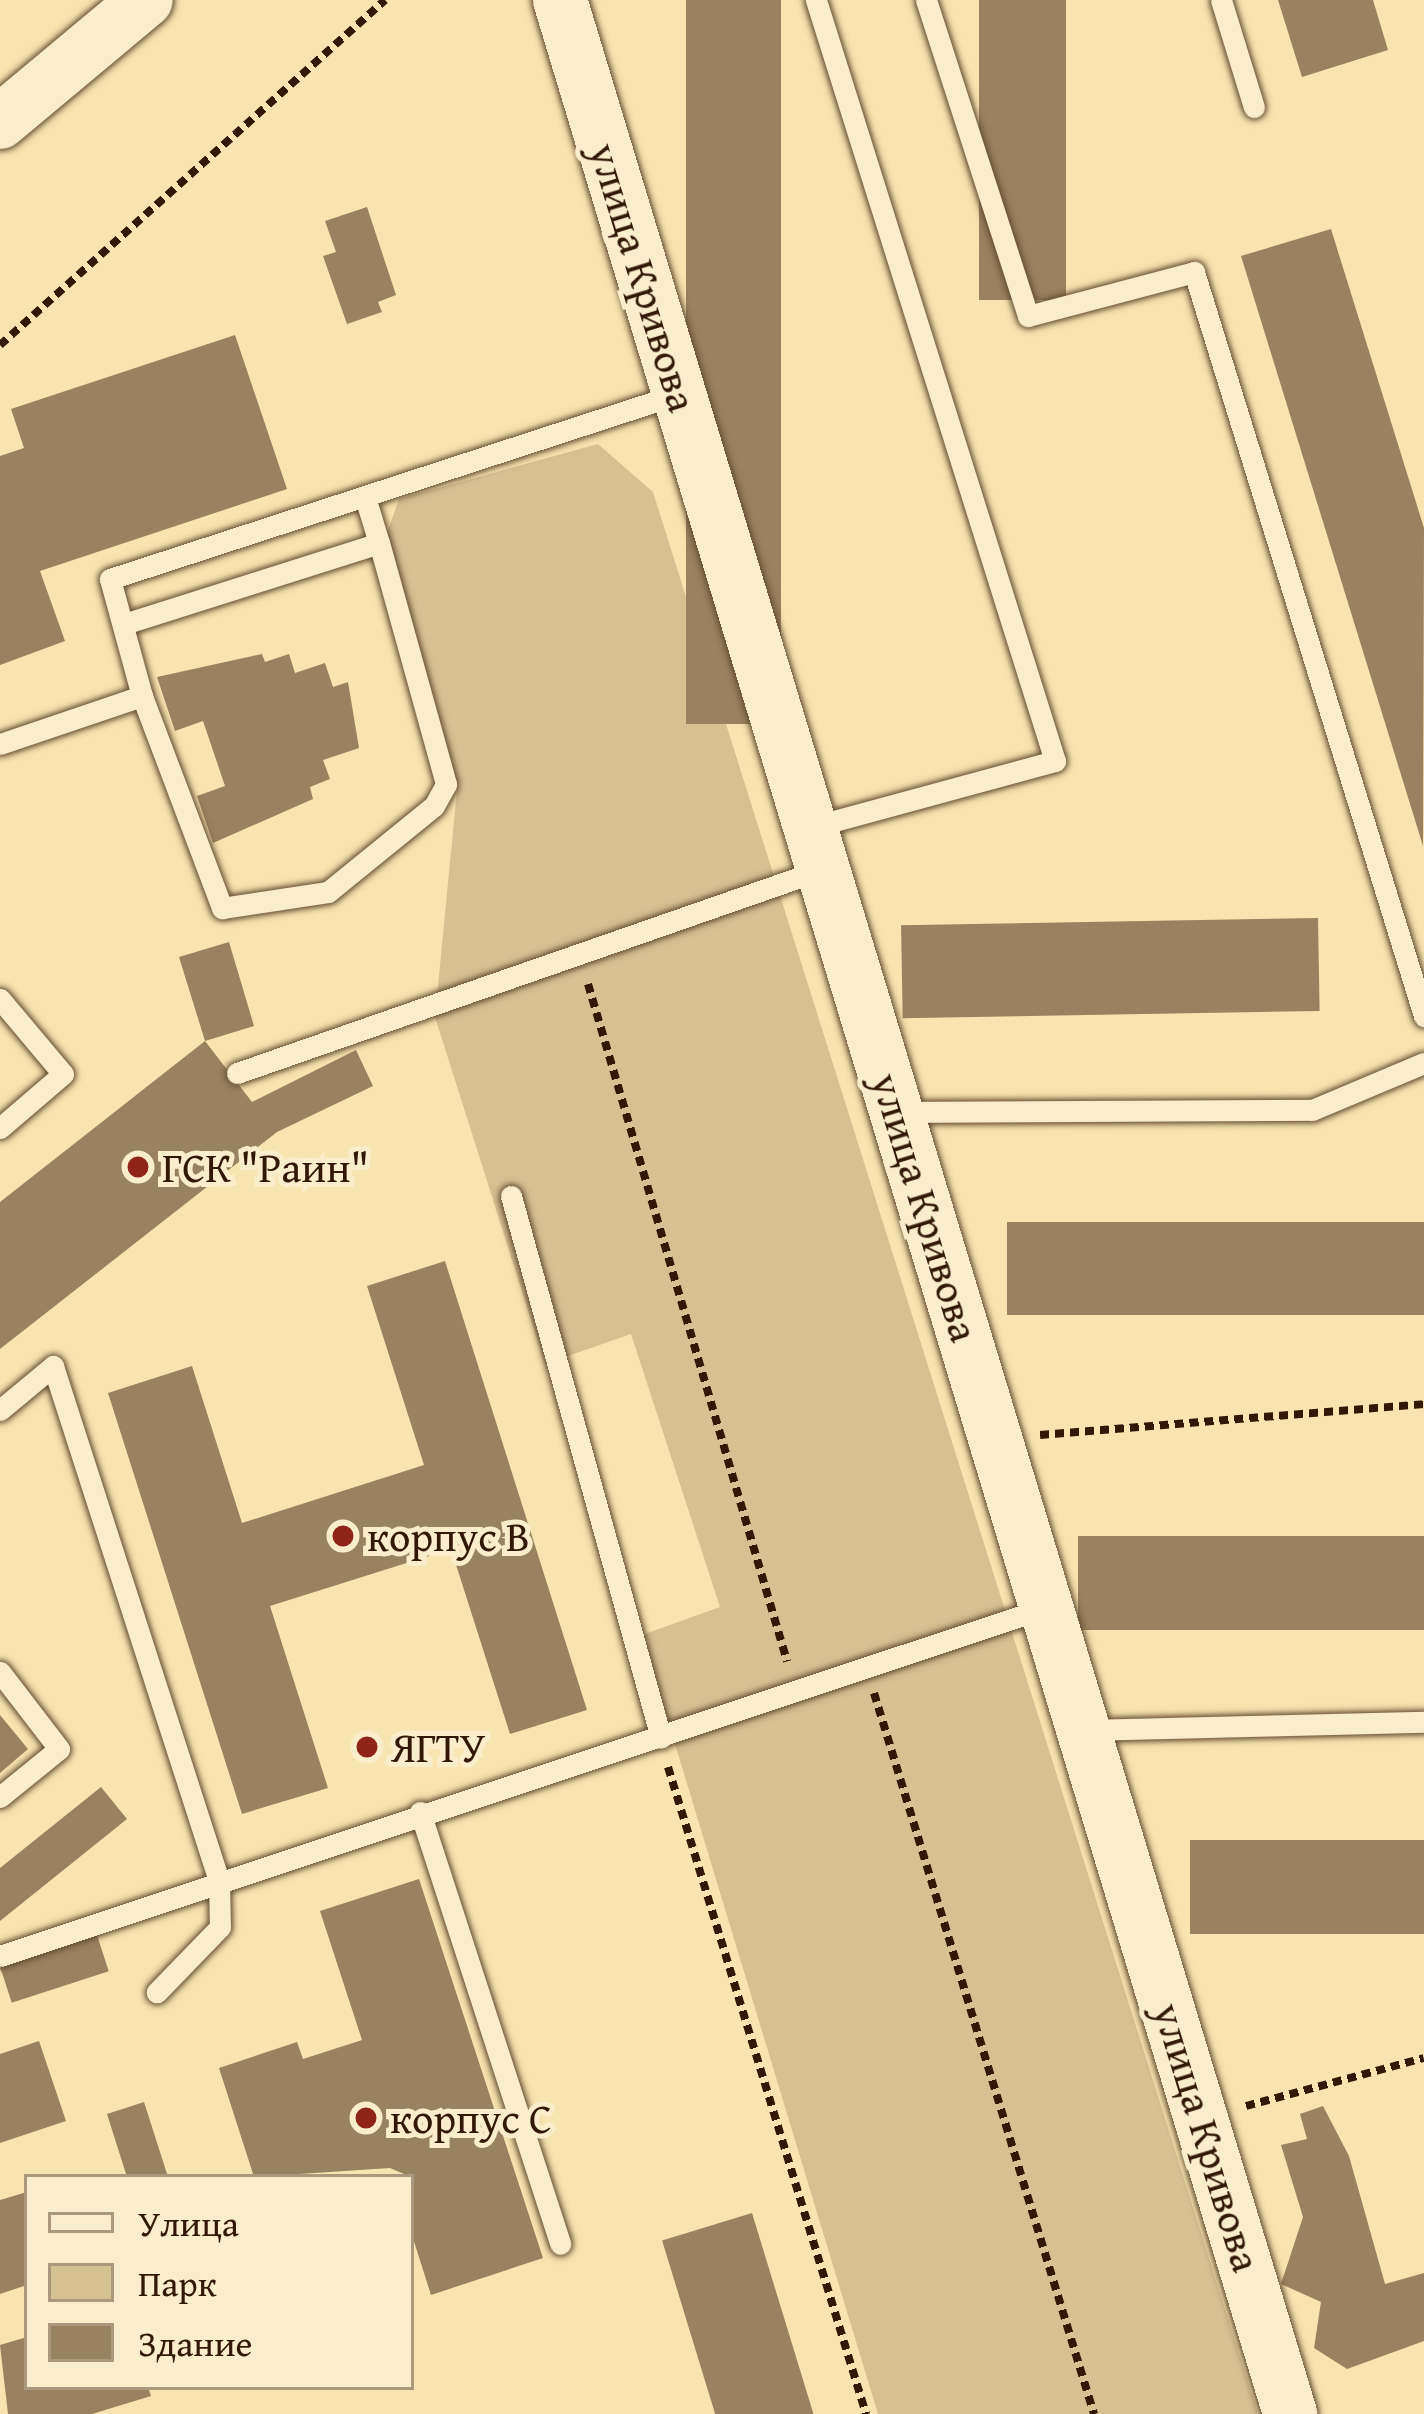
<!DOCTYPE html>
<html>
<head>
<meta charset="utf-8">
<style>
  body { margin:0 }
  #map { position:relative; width:1424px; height:2414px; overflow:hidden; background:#f7e4b0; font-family:"Gentium Book Plus",serif }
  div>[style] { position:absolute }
  .green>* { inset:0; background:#d6c193 }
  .building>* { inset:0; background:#99825f; transform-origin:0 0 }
  .path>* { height:8px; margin-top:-4px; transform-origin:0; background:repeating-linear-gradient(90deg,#341807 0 9px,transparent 0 15px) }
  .roads { filter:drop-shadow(0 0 3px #654b31) drop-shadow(0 0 3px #654b31) }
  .service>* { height:21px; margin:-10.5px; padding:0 10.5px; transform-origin:10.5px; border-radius:10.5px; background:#faedcc }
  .tertiary>* { height:54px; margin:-27px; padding:0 27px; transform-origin:27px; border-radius:27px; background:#faedcc }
  .dots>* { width:33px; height:33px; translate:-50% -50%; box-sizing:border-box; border:6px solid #faedcc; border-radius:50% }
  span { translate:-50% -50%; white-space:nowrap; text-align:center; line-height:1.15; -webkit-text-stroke:10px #faedcc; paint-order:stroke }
  .street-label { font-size:42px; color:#341807 }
  .poi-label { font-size:42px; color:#341807 }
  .left { translate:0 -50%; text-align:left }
  .legend { position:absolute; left:24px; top:2174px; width:390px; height:216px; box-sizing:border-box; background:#faedcc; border:3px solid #ab987d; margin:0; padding:15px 21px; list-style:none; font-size:36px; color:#341807 }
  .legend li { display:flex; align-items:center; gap:24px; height:60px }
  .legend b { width:60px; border:3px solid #ab987d }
</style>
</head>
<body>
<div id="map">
  <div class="green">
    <i style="clip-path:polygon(598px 444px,653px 492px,1258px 2414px,878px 2414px,642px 1635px,720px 1607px,631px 1334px,545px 1364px,435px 1017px,457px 790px,387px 533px,399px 499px)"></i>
  </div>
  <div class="building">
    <i style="left:686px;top:0;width:95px;height:724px"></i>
    <i style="left:979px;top:0;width:87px;height:300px"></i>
    <i style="clip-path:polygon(1278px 0,1373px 0,1388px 50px,1302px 77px)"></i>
    <i style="clip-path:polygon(367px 207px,396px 295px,378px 302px,382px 312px,347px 324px,323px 256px,336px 252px,325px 221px)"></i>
    <i style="clip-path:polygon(1331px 229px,1424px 528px,1423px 846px,1241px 256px)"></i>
    <i style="clip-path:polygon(235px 335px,287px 489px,40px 571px,65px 641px,0 665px,0 456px,24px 448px,11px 409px)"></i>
    <i style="clip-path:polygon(262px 654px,265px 662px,289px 654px,295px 673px,325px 663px,333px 687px,348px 682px,359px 748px,323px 760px,330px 779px,310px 787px,313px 799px,213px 843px,197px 796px,225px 786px,203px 721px,175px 731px,157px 677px)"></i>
    <i style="left:1318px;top:918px;width:93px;height:417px;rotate:89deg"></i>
    <i style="clip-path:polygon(229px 942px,254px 1026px,205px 1041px,252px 1102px,356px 1050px,373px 1086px,277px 1132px,0 1349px,0 1202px,205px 1041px,179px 957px)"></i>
    <i style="left:1424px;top:1222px;width:93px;height:417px;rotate:90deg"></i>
    <i style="clip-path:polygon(445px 1261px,587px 1710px,510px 1734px,451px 1549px,270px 1606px,328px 1788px,242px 1814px,108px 1393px,192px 1366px,242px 1523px,424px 1465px,367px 1286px)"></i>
    <i style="left:1078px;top:1536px;width:346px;height:94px"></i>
    <i style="clip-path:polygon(0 1715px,28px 1749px,0 1773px)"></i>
    <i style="clip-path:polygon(101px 1787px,127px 1819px,0 1921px,0 1868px)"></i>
    <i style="left:1190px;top:1840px;width:234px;height:94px"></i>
    <i style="clip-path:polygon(419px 1879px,543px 2258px,431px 2295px,411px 2232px,411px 2177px,390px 2168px,254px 2177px,219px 2068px,297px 2042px,303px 2059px,362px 2040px,320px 1911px)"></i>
    <i style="left:97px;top:1935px;width:38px;height:102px;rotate:72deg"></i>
    <i style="clip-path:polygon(39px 2041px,66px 2121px,0 2143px,0 2054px)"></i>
    <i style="clip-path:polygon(144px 2102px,168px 2177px,127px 2177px,107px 2114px)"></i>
    <i style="clip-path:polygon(1323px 2106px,1349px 2156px,1385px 2284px,1424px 2273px,1424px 2341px,1347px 2369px,1314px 2348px,1321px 2302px,1281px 2284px,1303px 2217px,1281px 2145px,1307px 2139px,1300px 2114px)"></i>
    <i style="clip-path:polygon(27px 2192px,27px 2285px,0 2294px,0 2200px)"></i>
    <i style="left:752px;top:2213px;width:210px;height:94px;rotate:73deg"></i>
    <i style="clip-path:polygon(27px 2337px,27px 2387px,148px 2387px,151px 2396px,92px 2414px,8px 2414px,0 2345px)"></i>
  </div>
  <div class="path">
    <i style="left:0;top:345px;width:517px;rotate:-41.86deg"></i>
    <i style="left:588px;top:984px;width:706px;rotate:73.62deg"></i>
    <i style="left:1040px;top:1435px;width:385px;rotate:-4.6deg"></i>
    <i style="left:874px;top:1693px;width:754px;rotate:73.03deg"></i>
    <i style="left:668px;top:1767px;width:677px;rotate:72.98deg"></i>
    <i style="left:1246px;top:2106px;width:184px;rotate:-15.1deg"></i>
  </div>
  <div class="roads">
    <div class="service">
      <i style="left:926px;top:0;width:332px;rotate:72.1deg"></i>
      <i style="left:1028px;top:316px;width:172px;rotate:-14.8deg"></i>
      <i style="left:1194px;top:272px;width:779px;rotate:72.82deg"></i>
      <i style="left:1221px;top:0;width:112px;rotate:72.9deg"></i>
      <i style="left:127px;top:623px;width:264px;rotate:-17.6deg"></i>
      <i style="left:379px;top:543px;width:48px;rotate:-106.9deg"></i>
      <i style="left:142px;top:696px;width:227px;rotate:69.3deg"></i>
      <i style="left:222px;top:908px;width:107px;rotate:-8.6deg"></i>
      <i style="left:328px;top:892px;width:136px;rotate:-39.1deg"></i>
      <i style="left:434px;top:806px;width:25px;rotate:-61deg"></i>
      <i style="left:446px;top:784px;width:250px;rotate:-105.5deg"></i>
      <i style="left:0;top:744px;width:150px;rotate:-18.7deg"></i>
      <i style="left:142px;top:696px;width:121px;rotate:-105.3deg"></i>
      <i style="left:110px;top:579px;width:597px;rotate:-18.04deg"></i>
      <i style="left:812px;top:827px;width:252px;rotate:-15.2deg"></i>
      <i style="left:1055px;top:761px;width:798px;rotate:-107.44deg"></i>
      <i style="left:0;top:999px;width:98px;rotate:50deg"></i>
      <i style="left:63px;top:1074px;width:83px;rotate:139.4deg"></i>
      <i style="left:237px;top:1073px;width:620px;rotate:-19.19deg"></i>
      <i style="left:898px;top:1112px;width:414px;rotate:-0.3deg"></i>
      <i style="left:1312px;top:1110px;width:121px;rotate:-22.8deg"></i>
      <i style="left:511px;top:1196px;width:562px;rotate:74.53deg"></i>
      <i style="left:0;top:1410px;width:69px;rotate:-39.7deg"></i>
      <i style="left:53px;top:1366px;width:541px;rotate:72.13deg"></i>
      <i style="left:219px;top:1881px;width:46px;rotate:88.8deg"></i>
      <i style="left:220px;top:1927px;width:91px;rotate:134.1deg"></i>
      <i style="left:0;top:1672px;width:97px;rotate:52.5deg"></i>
      <i style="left:59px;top:1749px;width:76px;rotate:140.9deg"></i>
      <i style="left:1085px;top:1730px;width:339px;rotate:-1.4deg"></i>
      <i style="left:420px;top:1812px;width:454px;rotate:72deg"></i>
      <i style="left:0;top:1956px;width:1104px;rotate:-18.43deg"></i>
    </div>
    <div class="tertiary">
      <i style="left:560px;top:0;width:2522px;rotate:73.17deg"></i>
      <i style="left:0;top:122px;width:190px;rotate:-39.9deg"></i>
    </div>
  </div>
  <div class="dots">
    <i style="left:138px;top:1167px;background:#8f2418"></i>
    <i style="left:343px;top:1536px;background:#8f2418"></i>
    <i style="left:367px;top:1747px;background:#8f2418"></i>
    <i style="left:366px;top:2118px;background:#8f2418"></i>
  </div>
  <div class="street-label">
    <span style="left:644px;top:277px;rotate:73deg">улица Кривова</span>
    <span style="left:926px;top:1207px;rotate:73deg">улица Кривова</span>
    <span style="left:1208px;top:2137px;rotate:73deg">улица Кривова</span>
  </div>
  <div class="poi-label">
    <span class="left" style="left:162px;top:1167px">ГСК "Раин"</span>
    <span class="left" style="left:367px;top:1536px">корпус В</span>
    <span class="left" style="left:391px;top:1747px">ЯГТУ</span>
    <span class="left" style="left:390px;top:2118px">корпус С</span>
  </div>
  <ul class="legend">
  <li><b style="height:15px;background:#faedcc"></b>Улица</li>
  <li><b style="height:33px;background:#d6c193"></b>Парк</li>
  <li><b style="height:33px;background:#99825f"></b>Здание</li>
  </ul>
</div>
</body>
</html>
